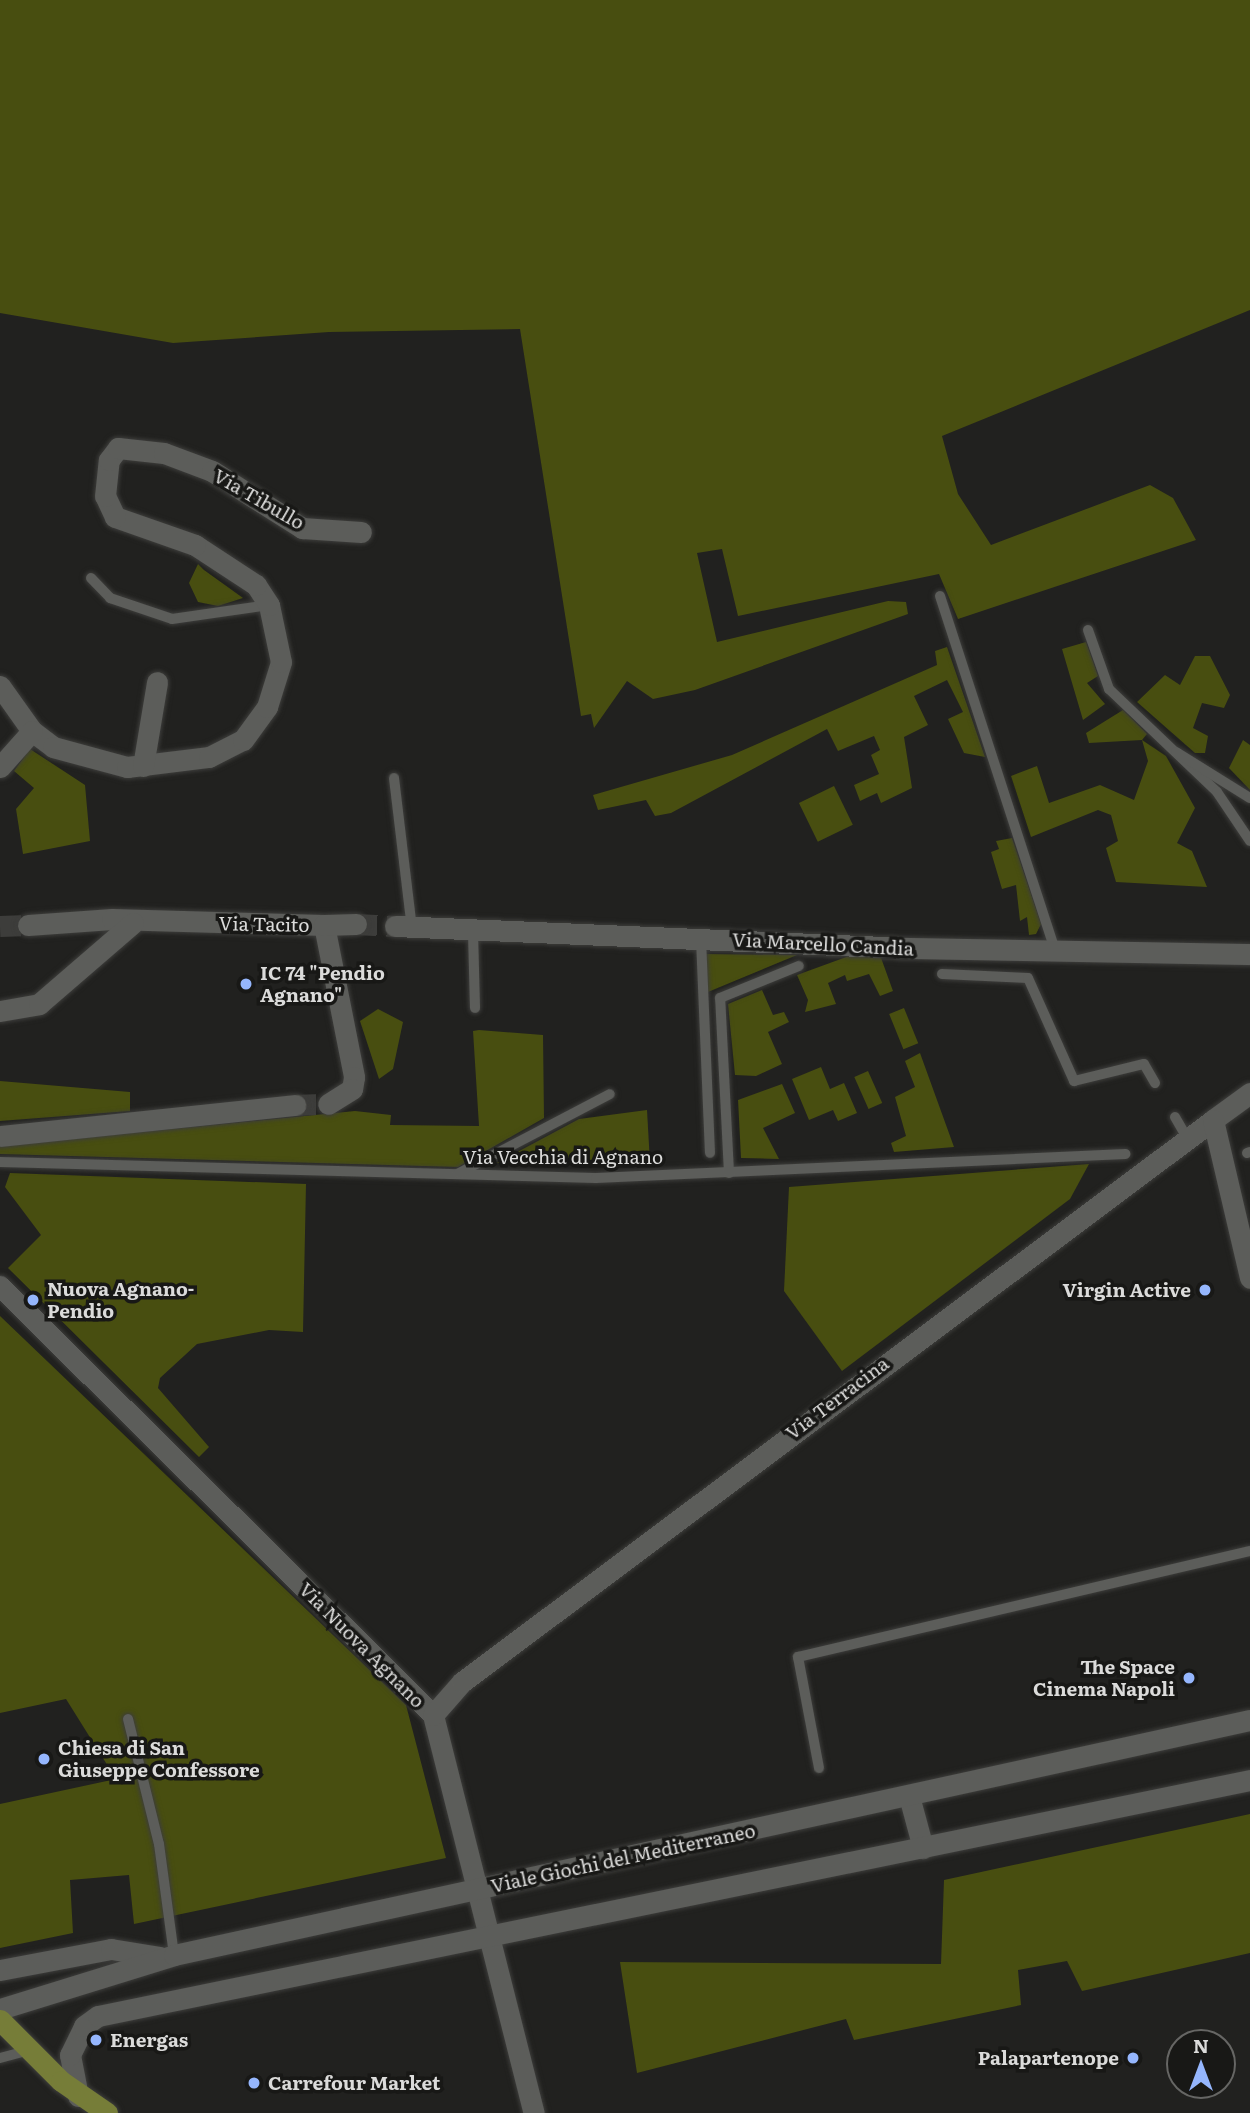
<!DOCTYPE html>
<html>
<head>
<meta charset="utf-8">
<style>
  body { margin:0 }
  #map { position:relative; width:1250px; height:2113px; overflow:hidden; background:#21211f; font-family:Literata,serif }
  div>[style] { position:absolute }
  .green>* { inset:0; background:#484e10; transform-origin:0 0 }
  .street-tunnel>* { height:21px; margin-top:-10.5px; transform-origin:0; background:repeating-linear-gradient(90deg,#3d3d3b 0 21px,transparent 0 31px) }
  .roads { filter:drop-shadow(0 0 2px #3d3d3b) drop-shadow(0 0 2px #3d3d3b) }
  .lane>* { height:10px; margin:-5px; padding:0 5px; transform-origin:5px; border-radius:5px; background:#5c5d5a }
  .street>* { height:21px; margin:-10.5px; padding:0 10.5px; transform-origin:10.5px; border-radius:10.5px; background:#5c5d5a }
  .secondary>* { height:21px; margin:-10.5px; padding:0 10.5px; transform-origin:10.5px; border-radius:10.5px; background:#5c5d5a }
  .primary>* { height:21px; margin:-10.5px; padding:0 10.5px; transform-origin:10.5px; border-radius:10.5px; background:#767d38 }
  .dots>* { width:19px; height:19px; translate:-50% -50%; box-sizing:border-box; border:4px solid #181816; border-radius:50% }
  span { translate:-50% -50%; white-space:nowrap; text-align:center; line-height:1.15; -webkit-text-stroke:7px #181816; paint-order:stroke }
  .street-label { font-size:19px; color:#dbdbda }
  .poi-label { font-size:19px; color:#dbdbda; font-weight:700 }
  .left { translate:0 -50%; text-align:left }
  .right { translate:-100% -50%; text-align:right }
  .north { position:absolute; left:1166px; top:2029px; width:70px; height:70px; box-sizing:border-box; background:#181816; border:2px solid #666664; border-radius:50%; rotate:0deg; font-size:19px; font-weight:700; line-height:28px; text-align:center; color:#dbdbda }
  .north::after { content:''; display:block; margin:auto; width:24px; height:32px; background:#95b6fd; clip-path:polygon(50% 0,100% 100%,50% 72%,0 100%) }
</style>
</head>
<body>
<div id="map">
  <div class="green">
    <i style="clip-path:polygon(0 0,1250px 0,1250px 310px,942px 436px,958px 494px,991px 545px,1150px 485px,1173px 498px,1196px 540px,958px 619px,939px 574px,738px 616px,722px 549px,697px 553px,717px 642px,888px 601px,906px 602px,908px 614px,695px 690px,653px 699px,627px 681px,594px 728px,591px 714px,581px 716px,520px 329px,329px 332px,173px 343px,0 313px)"></i>
    <i style="clip-path:polygon(198px 564px,204px 570px,243px 598px,218px 606px,198px 602px,189px 583px)"></i>
    <i style="clip-path:polygon(1086px 642px,1098px 676px,1087px 683px,1105px 704px,1083px 720px,1062px 649px)"></i>
    <i style="clip-path:polygon(947px 647px,985px 757px,964px 753px,948px 719px,963px 712px,947px 680px,914px 696px,928px 725px,904px 737px,912px 788px,881px 803px,877px 793px,860px 801px,854px 785px,879px 774px,871px 755px,880px 750px,874px 736px,838px 751px,827px 729px,671px 813px,655px 816px,646px 800px,598px 810px,593px 795px,732px 755px,937px 665px,935px 651px)"></i>
    <i style="clip-path:polygon(1195px 656px,1210px 656px,1230px 695px,1224px 708px,1202px 703px,1193px 728px,1208px 736px,1205px 753px,1195px 753px,1137px 702px,1165px 675px,1180px 685px)"></i>
    <i style="clip-path:polygon(1123px 710px,1147px 734px,1142px 740px,1166px 756px,1195px 808px,1177px 843px,1192px 851px,1207px 887px,1116px 882px,1106px 848px,1118px 841px,1111px 815px,1098px 810px,1031px 837px,1011px 776px,1037px 766px,1049px 803px,1100px 785px,1134px 800px,1148px 761px,1142px 740px,1089px 743px,1086px 733px)"></i>
    <i style="clip-path:polygon(1243px 740px,1250px 745px,1250px 790px,1229px 768px)"></i>
    <i style="clip-path:polygon(30px 749px,85px 785px,90px 841px,23px 854px,16px 809px,34px 788px,14px 771px)"></i>
    <i style="left:834px;top:786px;width:43px;height:39px;rotate:64deg"></i>
    <i style="clip-path:polygon(1012px 838px,1041px 924px,1036px 934px,1029px 935px,1027px 917px,1020px 921px,1016px 885px,1002px 889px,991px 852px,999px 849px,996px 841px)"></i>
    <i style="clip-path:polygon(706px 954px,797px 955px,708px 992px)"></i>
    <i style="clip-path:polygon(880px 955px,893px 991px,880px 996px,869px 974px,847px 981px,845px 975px,828px 983px,836px 1004px,805px 1012px,808px 1000px,797px 975px,849px 956px)"></i>
    <i style="clip-path:polygon(762px 990px,773px 1015px,784px 1012px,789px 1022px,768px 1032px,782px 1064px,756px 1076px,735px 1075px,728px 1004px)"></i>
    <i style="left:904px;top:1008px;width:38px;height:16px;rotate:68deg"></i>
    <i style="clip-path:polygon(378px 1009px,403px 1022px,393px 1069px,379px 1079px,360px 1021px)"></i>
    <i style="clip-path:polygon(479px 1030px,543px 1035px,544px 1118px,458px 1167px,0 1154px,0 1146px,355px 1111px,391px 1115px,390px 1125px,479px 1126px,473px 1031px)"></i>
    <i style="clip-path:polygon(920px 1053px,954px 1147px,894px 1152px,891px 1143px,906px 1136px,895px 1097px,915px 1087px,905px 1061px)"></i>
    <i style="clip-path:polygon(821px 1067px,830px 1089px,844px 1083px,857px 1113px,838px 1121px,833px 1110px,809px 1120px,792px 1079px)"></i>
    <i style="left:868px;top:1071px;width:35px;height:15px;rotate:66deg"></i>
    <i style="clip-path:polygon(0 1081px,130px 1092px,130px 1111px,0 1121px)"></i>
    <i style="clip-path:polygon(782px 1084px,795px 1113px,763px 1128px,779px 1159px,741px 1158px,738px 1100px)"></i>
    <i style="clip-path:polygon(647px 1110px,650px 1163px,497px 1163px,579px 1119px)"></i>
    <i style="clip-path:polygon(1089px 1164px,1070px 1199px,842px 1371px,784px 1291px,789px 1187px)"></i>
    <i style="clip-path:polygon(10px 1173px,306px 1184px,303px 1332px,269px 1330px,197px 1344px,160px 1378px,158px 1388px,209px 1447px,199px 1457px,8px 1268px,41px 1235px,5px 1187px)"></i>
    <i style="clip-path:polygon(0 1316px,406px 1705px,446px 1858px,134px 1924px,129px 1875px,70px 1880px,73px 1933px,0 1948px,0 1804px,116px 1779px,66px 1699px,0 1713px)"></i>
    <i style="clip-path:polygon(1250px 1814px,1250px 1953px,1082px 1991px,1067px 1961px,1018px 1970px,1021px 2005px,854px 2040px,846px 2019px,637px 2073px,620px 1962px,941px 1964px,944px 1880px)"></i>
  </div>
  <div class="street-tunnel">
    <i style="left:356px;top:924px;width:39px;rotate:3deg"></i>
    <i style="left:0;top:926px;width:28px;rotate:-2deg"></i>
    <i style="left:295px;top:1105px;width:33px;rotate:-2deg"></i>
  </div>
  <div class="roads">
    <div class="lane">
      <i style="left:91px;top:578px;width:28px;rotate:46deg"></i>
      <i style="left:110px;top:598px;width:65px;rotate:18.7deg"></i>
      <i style="left:172px;top:619px;width:98px;rotate:-8.2deg"></i>
      <i style="left:940px;top:596px;width:374px;rotate:72deg"></i>
      <i style="left:1088px;top:630px;width:63px;rotate:70.4deg"></i>
      <i style="left:1109px;top:689px;width:149px;rotate:43.6deg"></i>
      <i style="left:1217px;top:792px;width:59px;rotate:56deg"></i>
      <i style="left:1176px;top:752px;width:87px;rotate:31.9deg"></i>
      <i style="left:394px;top:778px;width:151px;rotate:83.2deg"></i>
      <i style="left:473px;top:932px;width:76px;rotate:88.5deg"></i>
      <i style="left:701px;top:939px;width:214px;rotate:87.6deg"></i>
      <i style="left:942px;top:974px;width:86px;rotate:2.7deg"></i>
      <i style="left:1028px;top:978px;width:113px;rotate:65.9deg"></i>
      <i style="left:1074px;top:1081px;width:72px;rotate:-13.7deg"></i>
      <i style="left:1144px;top:1064px;width:22px;rotate:60deg"></i>
      <i style="left:1175px;top:1117px;width:24px;rotate:60deg"></i>
      <i style="left:1247px;top:1153px;width:3px;rotate:-18deg"></i>
      <i style="left:0;top:1162px;width:596px;rotate:1.54deg"></i>
      <i style="left:596px;top:1178px;width:530px;rotate:-2.6deg"></i>
      <i style="left:459px;top:1173px;width:170px;rotate:-27.6deg"></i>
      <i style="left:729px;top:1173px;width:175px;rotate:-92.9deg"></i>
      <i style="left:720px;top:998px;width:85px;rotate:-22.1deg"></i>
      <i style="left:128px;top:1719px;width:129px;rotate:76.1deg"></i>
      <i style="left:159px;top:1844px;width:112px;rotate:82.3deg"></i>
      <i style="left:819px;top:1768px;width:113px;rotate:-100.7deg"></i>
      <i style="left:798px;top:1657px;width:464px;rotate:-13.2deg"></i>
      <i style="left:0;top:2058px;width:31px;rotate:-15deg"></i>
    </div>
    <div class="street">
      <i style="left:0;top:686px;width:55px;rotate:54.6deg"></i>
      <i style="left:32px;top:731px;width:26px;rotate:37deg"></i>
      <i style="left:53px;top:747px;width:77px;rotate:15.1deg"></i>
      <i style="left:127px;top:767px;width:83px;rotate:-7deg"></i>
      <i style="left:209px;top:757px;width:38px;rotate:-27deg"></i>
      <i style="left:243px;top:740px;width:41px;rotate:-54deg"></i>
      <i style="left:267px;top:707px;width:47px;rotate:-72.7deg"></i>
      <i style="left:281px;top:662px;width:58px;rotate:-101.9deg"></i>
      <i style="left:269px;top:605px;width:24px;rotate:-123deg"></i>
      <i style="left:256px;top:585px;width:73px;rotate:-146.7deg"></i>
      <i style="left:195px;top:545px;width:85px;rotate:-160.7deg"></i>
      <i style="left:115px;top:517px;width:23px;rotate:-115deg"></i>
      <i style="left:105px;top:496px;width:36px;rotate:-84deg"></i>
      <i style="left:109px;top:460px;width:15px;rotate:-53deg"></i>
      <i style="left:118px;top:448px;width:46px;rotate:6.2deg"></i>
      <i style="left:164px;top:453px;width:51px;rotate:20.6deg"></i>
      <i style="left:212px;top:471px;width:107px;rotate:32.3deg"></i>
      <i style="left:302px;top:528px;width:59px;rotate:3.9deg"></i>
      <i style="left:143px;top:766px;width:85px;rotate:-80.5deg"></i>
      <i style="left:0;top:767px;width:48px;rotate:-48.4deg"></i>
      <i style="left:28px;top:925px;width:84px;rotate:-4.1deg"></i>
      <i style="left:112px;top:919px;width:212px;rotate:1.6deg"></i>
      <i style="left:324px;top:925px;width:155px;rotate:78.8deg"></i>
      <i style="left:354px;top:1077px;width:12px;rotate:99deg"></i>
      <i style="left:352px;top:1089px;width:28px;rotate:148deg"></i>
      <i style="left:324px;top:925px;width:32px;rotate:-2deg"></i>
      <i style="left:395px;top:926px;width:512px;rotate:2.46deg"></i>
      <i style="left:907px;top:948px;width:343px;rotate:1deg"></i>
      <i style="left:0;top:1011px;width:40px;rotate:-10deg"></i>
      <i style="left:39px;top:1004px;width:124px;rotate:-40.8deg"></i>
      <i style="left:0;top:1136px;width:297px;rotate:-6deg"></i>
      <i style="left:0;top:1286px;width:610px;rotate:44.73deg"></i>
      <i style="left:433px;top:1715px;width:411px;rotate:75.8deg"></i>
      <i style="left:433px;top:1715px;width:44px;rotate:-48.7deg"></i>
      <i style="left:462px;top:1682px;width:938px;rotate:-36.81deg"></i>
    </div>
    <div class="secondary">
      <i style="left:1250px;top:1093px;width:46px;rotate:143.9deg"></i>
      <i style="left:1213px;top:1120px;width:162px;rotate:76.8deg"></i>
      <i style="left:909px;top:1796px;width:54px;rotate:74.9deg"></i>
      <i style="left:0;top:1970px;width:113px;rotate:-10.7deg"></i>
      <i style="left:111px;top:1949px;width:50px;rotate:9.3deg"></i>
      <i style="left:0;top:2009px;width:182px;rotate:-17.2deg"></i>
      <i style="left:174px;top:1955px;width:1101px;rotate:-12.32deg"></i>
      <i style="left:78px;top:2096px;width:42px;rotate:-101deg"></i>
      <i style="left:70px;top:2055px;width:32px;rotate:-64deg"></i>
      <i style="left:84px;top:2026px;width:17px;rotate:-36deg"></i>
      <i style="left:98px;top:2016px;width:1176px;rotate:-11.58deg"></i>
    </div>
    <div class="primary">
      <i style="left:0;top:2020px;width:86px;rotate:45deg"></i>
      <i style="left:61px;top:2081px;width:56px;rotate:34.8deg"></i>
    </div>
  </div>
  <div class="dots">
    <i style="left:246px;top:984px;background:#95b6fd"></i>
    <i style="left:1205px;top:1290px;background:#95b6fd"></i>
    <i style="left:33px;top:1300px;background:#95b6fd"></i>
    <i style="left:1189px;top:1678px;background:#95b6fd"></i>
    <i style="left:44px;top:1759px;background:#95b6fd"></i>
    <i style="left:96px;top:2040px;background:#95b6fd"></i>
    <i style="left:1133px;top:2058px;background:#95b6fd"></i>
    <i style="left:254px;top:2083px;background:#95b6fd"></i>
  </div>
  <div class="street-label">
    <span style="left:259px;top:499px;rotate:30deg">Via Tibullo</span>
    <span style="left:264px;top:924px;rotate:1deg">Via Tacito</span>
    <span style="left:823px;top:944px;rotate:3deg">Via Marcello Candia</span>
    <span style="left:563px;top:1157px">Via Vecchia di Agnano</span>
    <span style="left:837px;top:1398px;rotate:-37deg">Via Terracina</span>
    <span style="left:362px;top:1645px;rotate:45deg">Via Nuova Agnano</span>
    <span style="left:623px;top:1858px;rotate:-12deg">Viale Giochi del Mediterraneo</span>
  </div>
  <div class="poi-label">
    <span class="left" style="left:260px;top:984px">IC 74 "Pendio<br>Agnano"</span>
    <span class="left" style="left:47px;top:1300px">Nuova Agnano-<br>Pendio</span>
    <span class="right" style="left:1191px;top:1290px">Virgin Active</span>
    <span class="right" style="left:1175px;top:1678px">The Space<br>Cinema Napoli</span>
    <span class="left" style="left:58px;top:1759px">Chiesa di San<br>Giuseppe Confessore</span>
    <span class="left" style="left:110px;top:2040px">Energas</span>
    <span class="right" style="left:1119px;top:2058px">Palapartenope</span>
    <span class="left" style="left:268px;top:2083px">Carrefour Market</span>
  </div>
  <div class="north">N</div>
</div>
</body>
</html>
